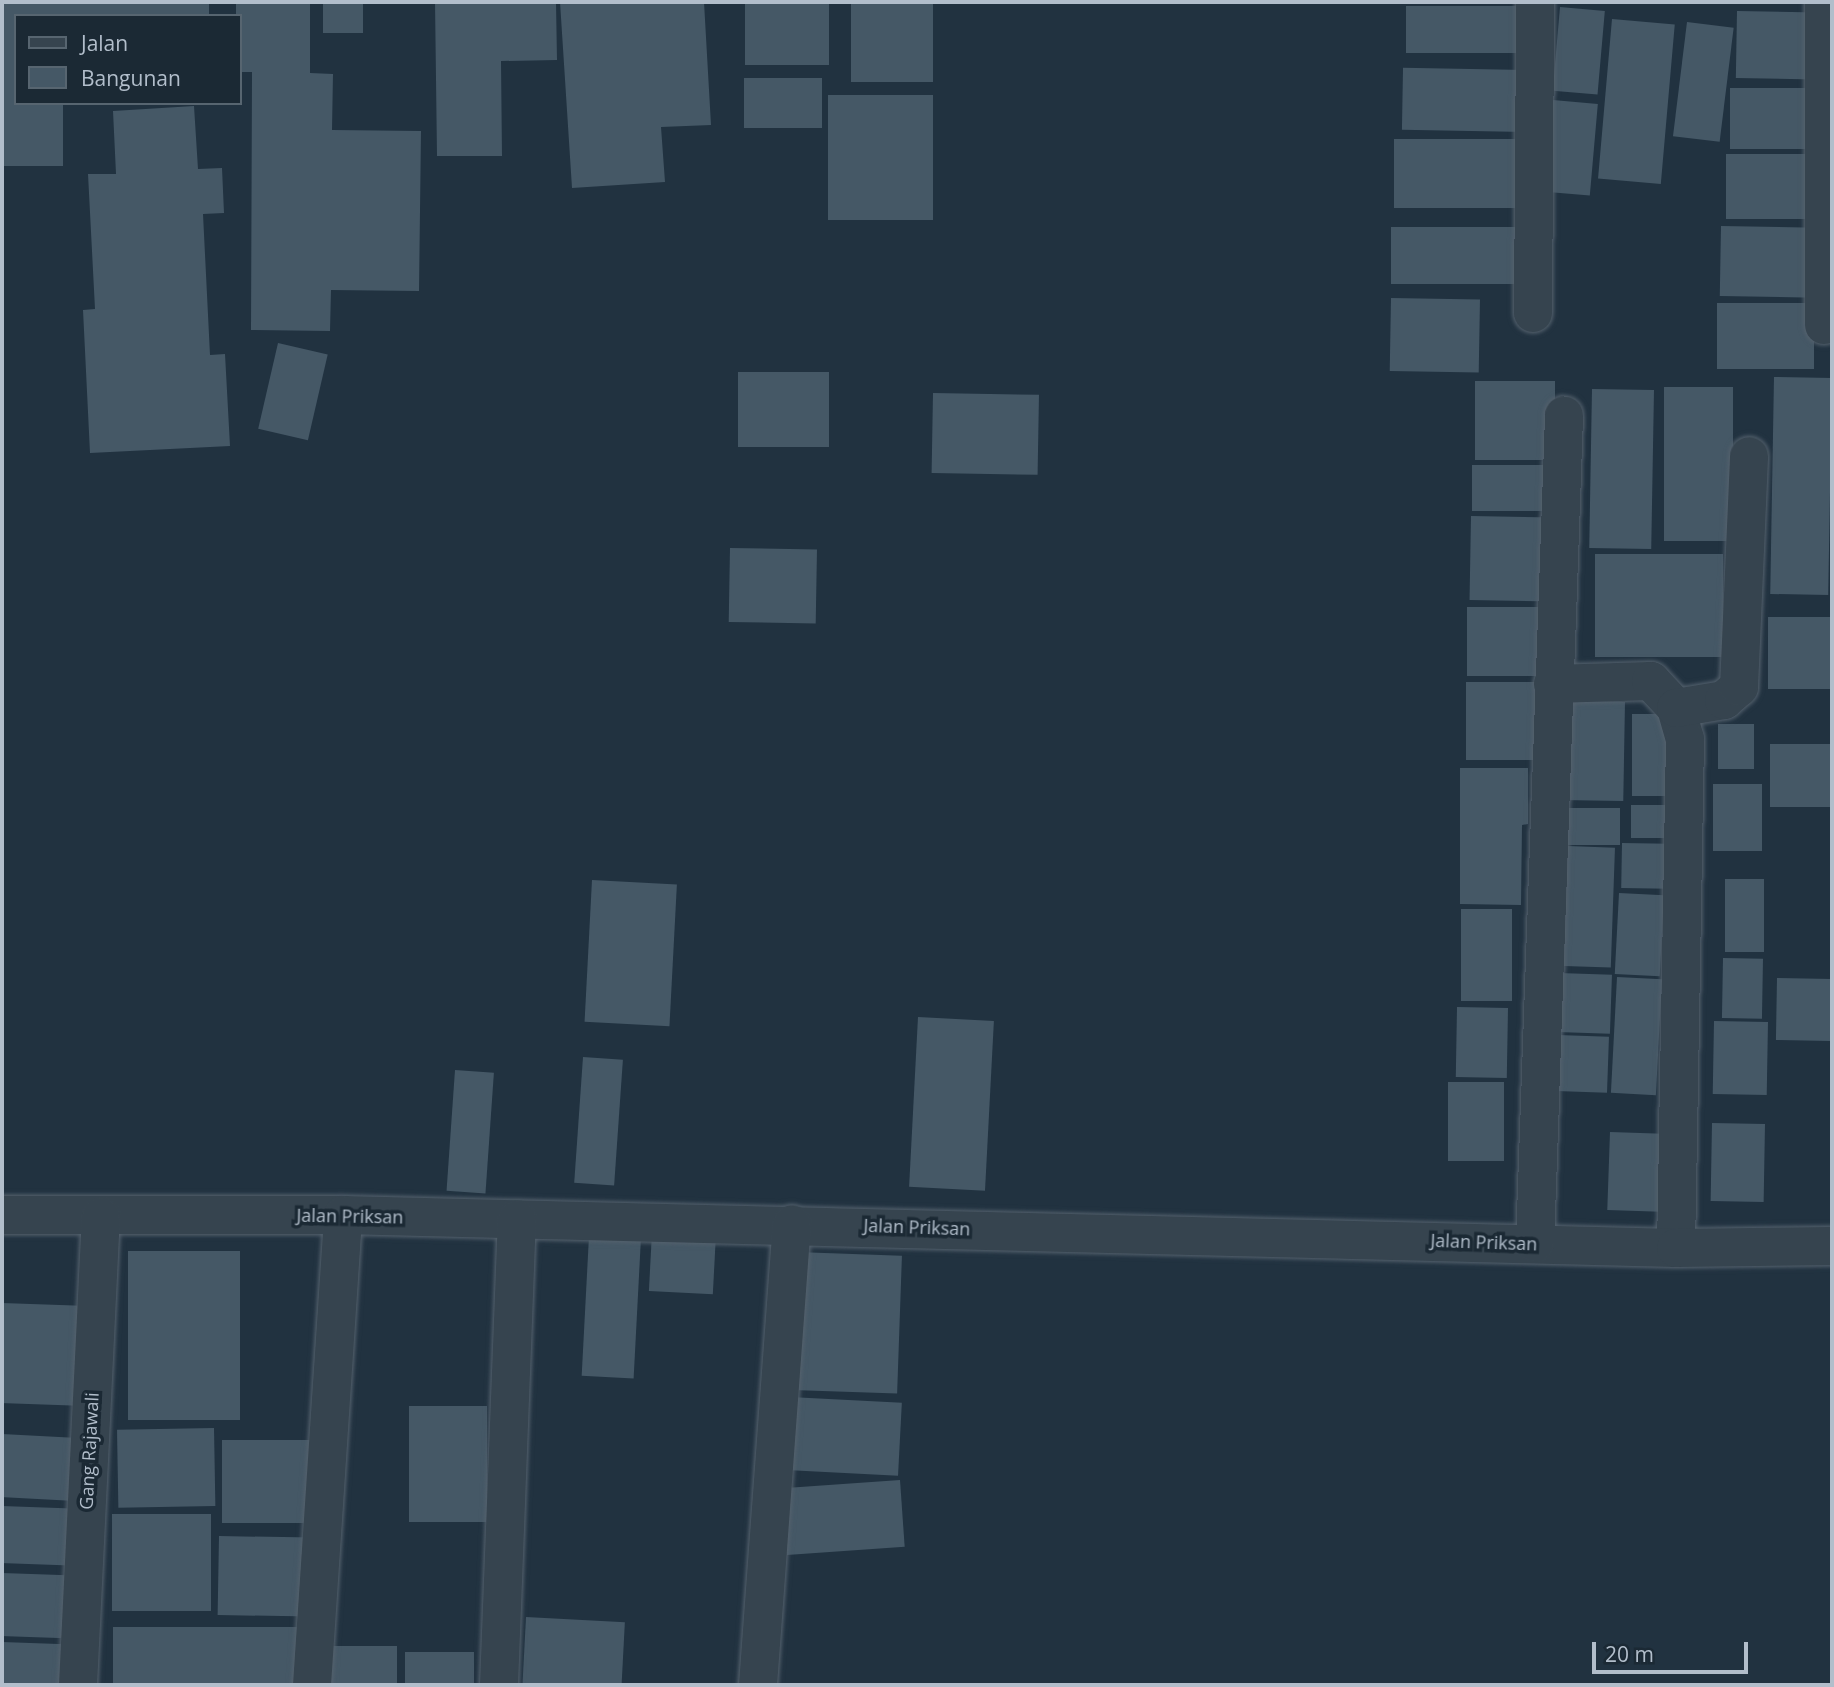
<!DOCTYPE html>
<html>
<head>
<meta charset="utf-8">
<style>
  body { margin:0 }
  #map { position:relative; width:1834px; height:1687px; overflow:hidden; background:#213240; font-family:"Open Sans",sans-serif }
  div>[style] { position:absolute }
  .building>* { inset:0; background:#455866; transform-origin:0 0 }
  .roads { filter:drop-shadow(0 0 2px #54616d) drop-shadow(0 0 2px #54616d) }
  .minor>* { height:38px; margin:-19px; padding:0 19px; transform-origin:19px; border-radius:19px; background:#36444f }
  span { translate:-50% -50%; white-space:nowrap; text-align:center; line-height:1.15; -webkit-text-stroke:7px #1b2934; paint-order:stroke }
  .street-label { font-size:18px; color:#b2becb }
  .frame { position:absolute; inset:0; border:4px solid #b2becb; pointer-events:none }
  .legend { position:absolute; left:14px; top:14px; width:228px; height:91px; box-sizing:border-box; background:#1b2934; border:2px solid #576570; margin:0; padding:9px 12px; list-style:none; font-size:21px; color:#b2becb }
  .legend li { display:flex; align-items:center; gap:14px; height:35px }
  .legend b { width:35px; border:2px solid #576570 }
  .scale { position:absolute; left:1592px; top:1642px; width:156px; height:32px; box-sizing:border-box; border:4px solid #b2becb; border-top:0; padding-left:9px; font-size:21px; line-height:24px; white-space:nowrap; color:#b2becb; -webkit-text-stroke:5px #1b2934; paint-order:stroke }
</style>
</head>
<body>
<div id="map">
  <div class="building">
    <i style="clip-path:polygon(2px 2px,209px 2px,209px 16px,16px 16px,16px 103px,63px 103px,63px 166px,2px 166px)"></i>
    <i style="clip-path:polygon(236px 2px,310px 2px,310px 73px,333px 74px,332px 130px,421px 131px,419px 291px,331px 290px,330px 331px,251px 330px,252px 72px,240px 72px,240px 16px,236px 16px)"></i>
    <i style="left:323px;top:2px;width:40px;height:31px"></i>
    <i style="clip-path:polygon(435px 2px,556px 2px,557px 60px,501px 61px,502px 156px,437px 156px)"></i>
    <i style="clip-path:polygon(560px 2px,704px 2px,711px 125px,661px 127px,665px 182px,572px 188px)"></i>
    <i style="left:745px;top:2px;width:84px;height:63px"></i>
    <i style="left:851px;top:2px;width:82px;height:80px"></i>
    <i style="left:1406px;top:6px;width:111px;height:47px"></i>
    <i style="left:1560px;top:7px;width:45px;height:84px;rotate:5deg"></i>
    <i style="left:1737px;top:11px;width:80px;height:67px;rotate:1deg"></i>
    <i style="left:1612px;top:19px;width:63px;height:160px;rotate:5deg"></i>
    <i style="left:1687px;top:22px;width:47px;height:115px;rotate:7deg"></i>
    <i style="left:1533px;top:70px;width:62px;height:130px;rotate:91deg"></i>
    <i style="left:744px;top:78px;width:78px;height:50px"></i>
    <i style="left:1817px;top:88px;width:61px;height:87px;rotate:90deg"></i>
    <i style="left:828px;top:95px;width:105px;height:125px"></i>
    <i style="left:1553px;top:100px;width:45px;height:92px;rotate:5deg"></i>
    <i style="clip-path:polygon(194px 106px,198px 169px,222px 168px,224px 213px,203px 214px,210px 355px,225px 354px,230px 446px,90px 453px,83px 310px,95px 309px,88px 174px,116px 174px,113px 111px)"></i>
    <i style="left:1394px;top:139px;width:140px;height:69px"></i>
    <i style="left:1726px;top:154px;width:89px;height:65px"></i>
    <i style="left:1721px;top:226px;width:97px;height:70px;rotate:1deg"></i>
    <i style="left:1391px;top:227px;width:138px;height:57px"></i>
    <i style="left:1391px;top:298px;width:89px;height:73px;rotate:1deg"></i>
    <i style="left:1814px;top:303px;width:66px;height:97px;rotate:90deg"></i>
    <i style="left:278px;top:343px;width:51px;height:88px;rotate:13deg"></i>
    <i style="left:738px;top:372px;width:91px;height:75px"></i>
    <i style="left:1774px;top:377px;width:58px;height:217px;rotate:1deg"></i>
    <i style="left:1475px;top:381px;width:80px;height:79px"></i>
    <i style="left:1664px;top:387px;width:69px;height:154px"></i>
    <i style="left:1592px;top:389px;width:62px;height:159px;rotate:1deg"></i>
    <i style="left:933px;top:393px;width:106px;height:80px;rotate:1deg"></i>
    <i style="left:1472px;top:465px;width:83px;height:46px"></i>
    <i style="left:1471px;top:516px;width:82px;height:84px;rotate:1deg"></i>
    <i style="left:730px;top:548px;width:87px;height:74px;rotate:1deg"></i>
    <i style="left:1595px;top:554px;width:128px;height:103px"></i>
    <i style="left:1467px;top:607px;width:83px;height:69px"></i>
    <i style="left:1768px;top:617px;width:64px;height:72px"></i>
    <i style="left:1466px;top:682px;width:83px;height:78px"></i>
    <i style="left:1563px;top:701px;width:62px;height:99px;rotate:1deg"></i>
    <i style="left:1670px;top:714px;width:82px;height:38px;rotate:90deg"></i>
    <i style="left:1718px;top:724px;width:36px;height:45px"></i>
    <i style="left:1770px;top:744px;width:62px;height:63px"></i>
    <i style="clip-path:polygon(1460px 768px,1528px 768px,1528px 824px,1522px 825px,1521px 905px,1460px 904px)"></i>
    <i style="left:1713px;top:784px;width:49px;height:67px"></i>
    <i style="left:1631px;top:805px;width:42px;height:33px"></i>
    <i style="left:1561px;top:808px;width:59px;height:37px"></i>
    <i style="left:1622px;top:843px;width:47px;height:45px;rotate:1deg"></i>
    <i style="left:1568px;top:846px;width:47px;height:120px;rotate:2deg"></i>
    <i style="left:1725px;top:879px;width:39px;height:73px"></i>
    <i style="left:592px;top:880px;width:85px;height:142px;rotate:3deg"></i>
    <i style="left:1619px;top:893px;width:45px;height:81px;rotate:3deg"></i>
    <i style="left:1461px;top:909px;width:51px;height:92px"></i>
    <i style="left:1723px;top:958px;width:40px;height:60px;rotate:1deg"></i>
    <i style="left:1559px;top:973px;width:53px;height:59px;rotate:2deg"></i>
    <i style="left:1617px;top:977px;width:45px;height:116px;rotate:3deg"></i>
    <i style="left:1777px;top:978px;width:55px;height:62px;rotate:1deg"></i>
    <i style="left:1508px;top:1008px;width:70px;height:51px;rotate:91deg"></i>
    <i style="left:918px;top:1017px;width:76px;height:170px;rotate:3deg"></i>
    <i style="left:1714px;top:1021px;width:54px;height:73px;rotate:1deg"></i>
    <i style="left:1558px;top:1035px;width:51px;height:56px;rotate:2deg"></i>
    <i style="left:583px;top:1057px;width:40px;height:126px;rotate:4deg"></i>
    <i style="left:455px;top:1070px;width:39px;height:121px;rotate:4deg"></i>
    <i style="left:1504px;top:1082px;width:79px;height:56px;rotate:90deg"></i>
    <i style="left:1712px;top:1123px;width:53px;height:78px;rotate:1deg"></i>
    <i style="left:1610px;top:1132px;width:53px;height:78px;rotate:2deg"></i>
    <i style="left:652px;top:1232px;width:64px;height:59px;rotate:3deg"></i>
    <i style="left:589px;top:1236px;width:52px;height:140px;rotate:3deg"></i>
    <i style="left:240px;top:1251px;width:169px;height:112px;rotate:90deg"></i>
    <i style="left:797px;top:1252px;width:105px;height:138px;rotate:2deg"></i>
    <i style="left:2px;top:1303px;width:87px;height:100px;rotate:2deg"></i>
    <i style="left:790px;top:1397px;width:112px;height:73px;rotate:3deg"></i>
    <i style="left:487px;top:1406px;width:116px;height:78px;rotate:90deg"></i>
    <i style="left:214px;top:1428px;width:78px;height:97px;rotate:89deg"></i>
    <i style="left:2px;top:1434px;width:81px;height:63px;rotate:3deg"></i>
    <i style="left:317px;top:1440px;width:83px;height:95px;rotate:90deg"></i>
    <i style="left:900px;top:1480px;width:67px;height:118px;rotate:86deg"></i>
    <i style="left:2px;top:1506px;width:77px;height:57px;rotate:2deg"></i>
    <i style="left:112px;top:1514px;width:99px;height:97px"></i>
    <i style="left:219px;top:1536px;width:93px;height:79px;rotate:1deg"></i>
    <i style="left:2px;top:1573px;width:73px;height:63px;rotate:2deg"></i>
    <i style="left:526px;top:1617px;width:99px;height:68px;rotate:3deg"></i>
    <i style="left:113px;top:1627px;width:193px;height:58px"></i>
    <i style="left:2px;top:1642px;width:71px;height:43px;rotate:2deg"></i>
    <i style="left:397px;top:1646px;width:39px;height:67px;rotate:90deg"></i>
    <i style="left:405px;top:1652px;width:69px;height:33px"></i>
  </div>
  <div class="roads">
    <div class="minor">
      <i style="left:1824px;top:3px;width:322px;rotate:90deg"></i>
      <i style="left:1533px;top:313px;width:311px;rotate:-89.6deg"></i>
      <i style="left:1553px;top:684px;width:98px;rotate:-1.8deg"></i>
      <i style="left:1651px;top:681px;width:37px;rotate:47deg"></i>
      <i style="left:1676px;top:708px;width:32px;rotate:74deg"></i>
      <i style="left:1685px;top:739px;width:509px;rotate:91.01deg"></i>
      <i style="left:1676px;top:708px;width:49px;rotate:-9.5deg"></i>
      <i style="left:1724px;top:700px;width:20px;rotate:-41deg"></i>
      <i style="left:1739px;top:687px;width:231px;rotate:-87.5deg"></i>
      <i style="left:2px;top:1215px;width:341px"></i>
      <i style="left:343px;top:1215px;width:1333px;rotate:1.42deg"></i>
      <i style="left:1676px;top:1248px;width:156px;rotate:-0.7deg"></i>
      <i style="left:1535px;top:1243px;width:828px;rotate:-87.99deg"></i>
      <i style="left:78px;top:1685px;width:469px;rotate:-87.2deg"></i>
      <i style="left:312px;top:1685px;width:471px;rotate:-86.2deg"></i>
      <i style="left:499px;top:1685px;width:466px;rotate:-87.8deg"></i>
      <i style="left:758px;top:1685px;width:462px;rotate:-85.8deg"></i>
    </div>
  </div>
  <div class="street-label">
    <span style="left:350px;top:1216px;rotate:1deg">Jalan Priksan</span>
    <span style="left:917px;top:1227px;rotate:2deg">Jalan Priksan</span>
    <span style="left:1484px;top:1242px;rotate:2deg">Jalan Priksan</span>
    <span style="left:89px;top:1451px;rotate:-87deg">Gang Rajawali</span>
  </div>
  <div class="frame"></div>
  <ul class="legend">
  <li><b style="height:9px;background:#36444f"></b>Jalan</li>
  <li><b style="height:19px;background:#455866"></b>Bangunan</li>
  </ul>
  <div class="scale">20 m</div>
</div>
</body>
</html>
